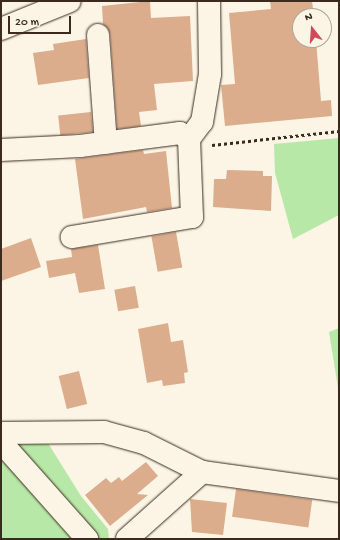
<!DOCTYPE html>
<html>
<head>
<meta charset="utf-8">
<style>
  body { margin:0 }
  #map { position:relative; width:340px; height:540px; overflow:hidden; background:#fcf5e5; font-family:"Gochi Hand",sans-serif }
  div>[style] { position:absolute }
  .green>* { inset:0; background:#b8e8a7 }
  .building>* { inset:0; background:#dbad8c; transform-origin:0 0 }
  .path>* { height:2.5px; margin-top:-1.25px; transform-origin:0; background:repeating-linear-gradient(90deg,#3b2a1e 0 3px,transparent 0 6px) }
  .roads { filter:drop-shadow(0 0 1px #3b2a1e) drop-shadow(0 0 1px #3b2a1e) }
  .minor>* { height:22px; margin:-11px; padding:0 11px; transform-origin:11px; border-radius:11px; background:#fcf5e5 }
  span { translate:-50% -50%; white-space:nowrap; text-align:center; line-height:1.15; -webkit-text-stroke:3px #fcf5e5; paint-order:stroke }
  .frame { position:absolute; inset:0; border:2px solid #3b2a1e; pointer-events:none }
  .north { position:absolute; left:292px; top:8px; width:40px; height:40px; box-sizing:border-box; background:#fcf5e5; border:1px solid #afa495; border-radius:50%; rotate:343deg; font-size:11px; font-weight:700; line-height:16px; text-align:center; color:#3b2a1e }
  .north::after { content:''; display:block; margin:auto; width:14px; height:18px; background:#d1495b; clip-path:polygon(50% 0,100% 100%,50% 72%,0 100%) }
  .scale { position:absolute; left:8px; top:16px; width:63px; height:18px; box-sizing:border-box; border:2px solid #3b2a1e; border-top:0; padding-left:5px; font-size:12px; line-height:14px; white-space:nowrap; color:#3b2a1e; -webkit-text-stroke:3px #fcf5e5; paint-order:stroke }
</style>
</head>
<body>
<div id="map">
  <div class="green">
    <i style="clip-path:polygon(339px 138px,339px 215px,293px 239px,275px 173px,274px 144px)"></i>
    <i style="clip-path:polygon(339px 328px,339px 394px,329px 332px)"></i>
    <i style="clip-path:polygon(43px 435px,81px 496px,108px 529px,109px 539px,1px 539px,1px 453px,14px 440px)"></i>
  </div>
  <div class="building">
    <i style="clip-path:polygon(150px 1px,151px 18px,190px 16px,193px 81px,154px 84px,157px 110px,139px 112px,141px 126px,117px 129px,110px 34px,103px 24px,102px 6px)"></i>
    <i style="clip-path:polygon(270px 1px,312px 1px,314px 16px,300px 16px,300px 40px,316px 40px,321px 101px,331px 100px,332px 116px,225px 126px,221px 85px,235px 84px,229px 13px,271px 9px)"></i>
    <i style="clip-path:polygon(86px 39px,89px 78px,38px 85px,33px 53px,54px 50px,53px 44px)"></i>
    <i style="left:91px;top:112px;width:20px;height:33px;rotate:84deg"></i>
    <i style="clip-path:polygon(143px 150px,144px 154px,166px 151px,172px 208px,147px 212px,146px 207px,83px 219px,75px 159px)"></i>
    <i style="clip-path:polygon(227px 170px,263px 171px,263px 176px,272px 176px,271px 211px,213px 207px,214px 179px,226px 179px)"></i>
    <i style="left:176px;top:232px;width:36px;height:25px;rotate:80deg"></i>
    <i style="clip-path:polygon(31px 238px,41px 267px,1px 281px,1px 249px)"></i>
    <i style="clip-path:polygon(98px 245px,105px 289px,79px 293px,75px 273px,49px 278px,46px 261px,72px 257px,71px 249px)"></i>
    <i style="left:135px;top:286px;width:22px;height:21px;rotate:80deg"></i>
    <i style="clip-path:polygon(168px 323px,171px 342px,183px 340px,188px 372px,184px 373px,185px 383px,163px 386px,162px 380px,147px 383px,138px 329px)"></i>
    <i style="left:79px;top:371px;width:34px;height:21px;rotate:76deg"></i>
    <i style="clip-path:polygon(146px 462px,158px 476px,137px 494px,148px 495px,110px 526px,85px 495px,106px 478px,111px 483px,119px 477px,122px 481px)"></i>
    <i style="left:236px;top:489px;width:77px;height:28px;rotate:8deg"></i>
    <i style="clip-path:polygon(190px 499px,227px 503px,223px 535px,192px 532px)"></i>
  </div>
  <div class="path">
    <i style="left:212px;top:145px;width:128px;rotate:-6.3deg"></i>
  </div>
  <div class="roads">
    <div class="minor">
      <i style="left:1px;top:29px;width:74px;rotate:-22.1deg"></i>
      <i style="left:98px;top:35px;width:108px;rotate:85.8deg"></i>
      <i style="left:189px;top:139px;width:21px;rotate:-53deg"></i>
      <i style="left:202px;top:122px;width:49px;rotate:-80.5deg"></i>
      <i style="left:210px;top:74px;width:73px;rotate:-90.8deg"></i>
      <i style="left:1px;top:150px;width:79px;rotate:-2.9deg"></i>
      <i style="left:80px;top:146px;width:101px;rotate:-7.4deg"></i>
      <i style="left:180px;top:133px;width:11px;rotate:34deg"></i>
      <i style="left:189px;top:139px;width:78px;rotate:87.8deg"></i>
      <i style="left:192px;top:217px;width:122px;rotate:170.5deg"></i>
      <i style="left:1px;top:433px;width:103px;rotate:-0.6deg"></i>
      <i style="left:104px;top:432px;width:41px;rotate:15.4deg"></i>
      <i style="left:144px;top:443px;width:65px;rotate:26.6deg"></i>
      <i style="left:202px;top:472px;width:138px;rotate:7.9deg"></i>
      <i style="left:1px;top:442px;width:130px;rotate:48.4deg"></i>
      <i style="left:127px;top:539px;width:101px;rotate:-41.8deg"></i>
    </div>
  </div>
  <div class="frame"></div>
  <div class="north">N</div>
  <div class="scale">20 m</div>
</div>
</body>
</html>
